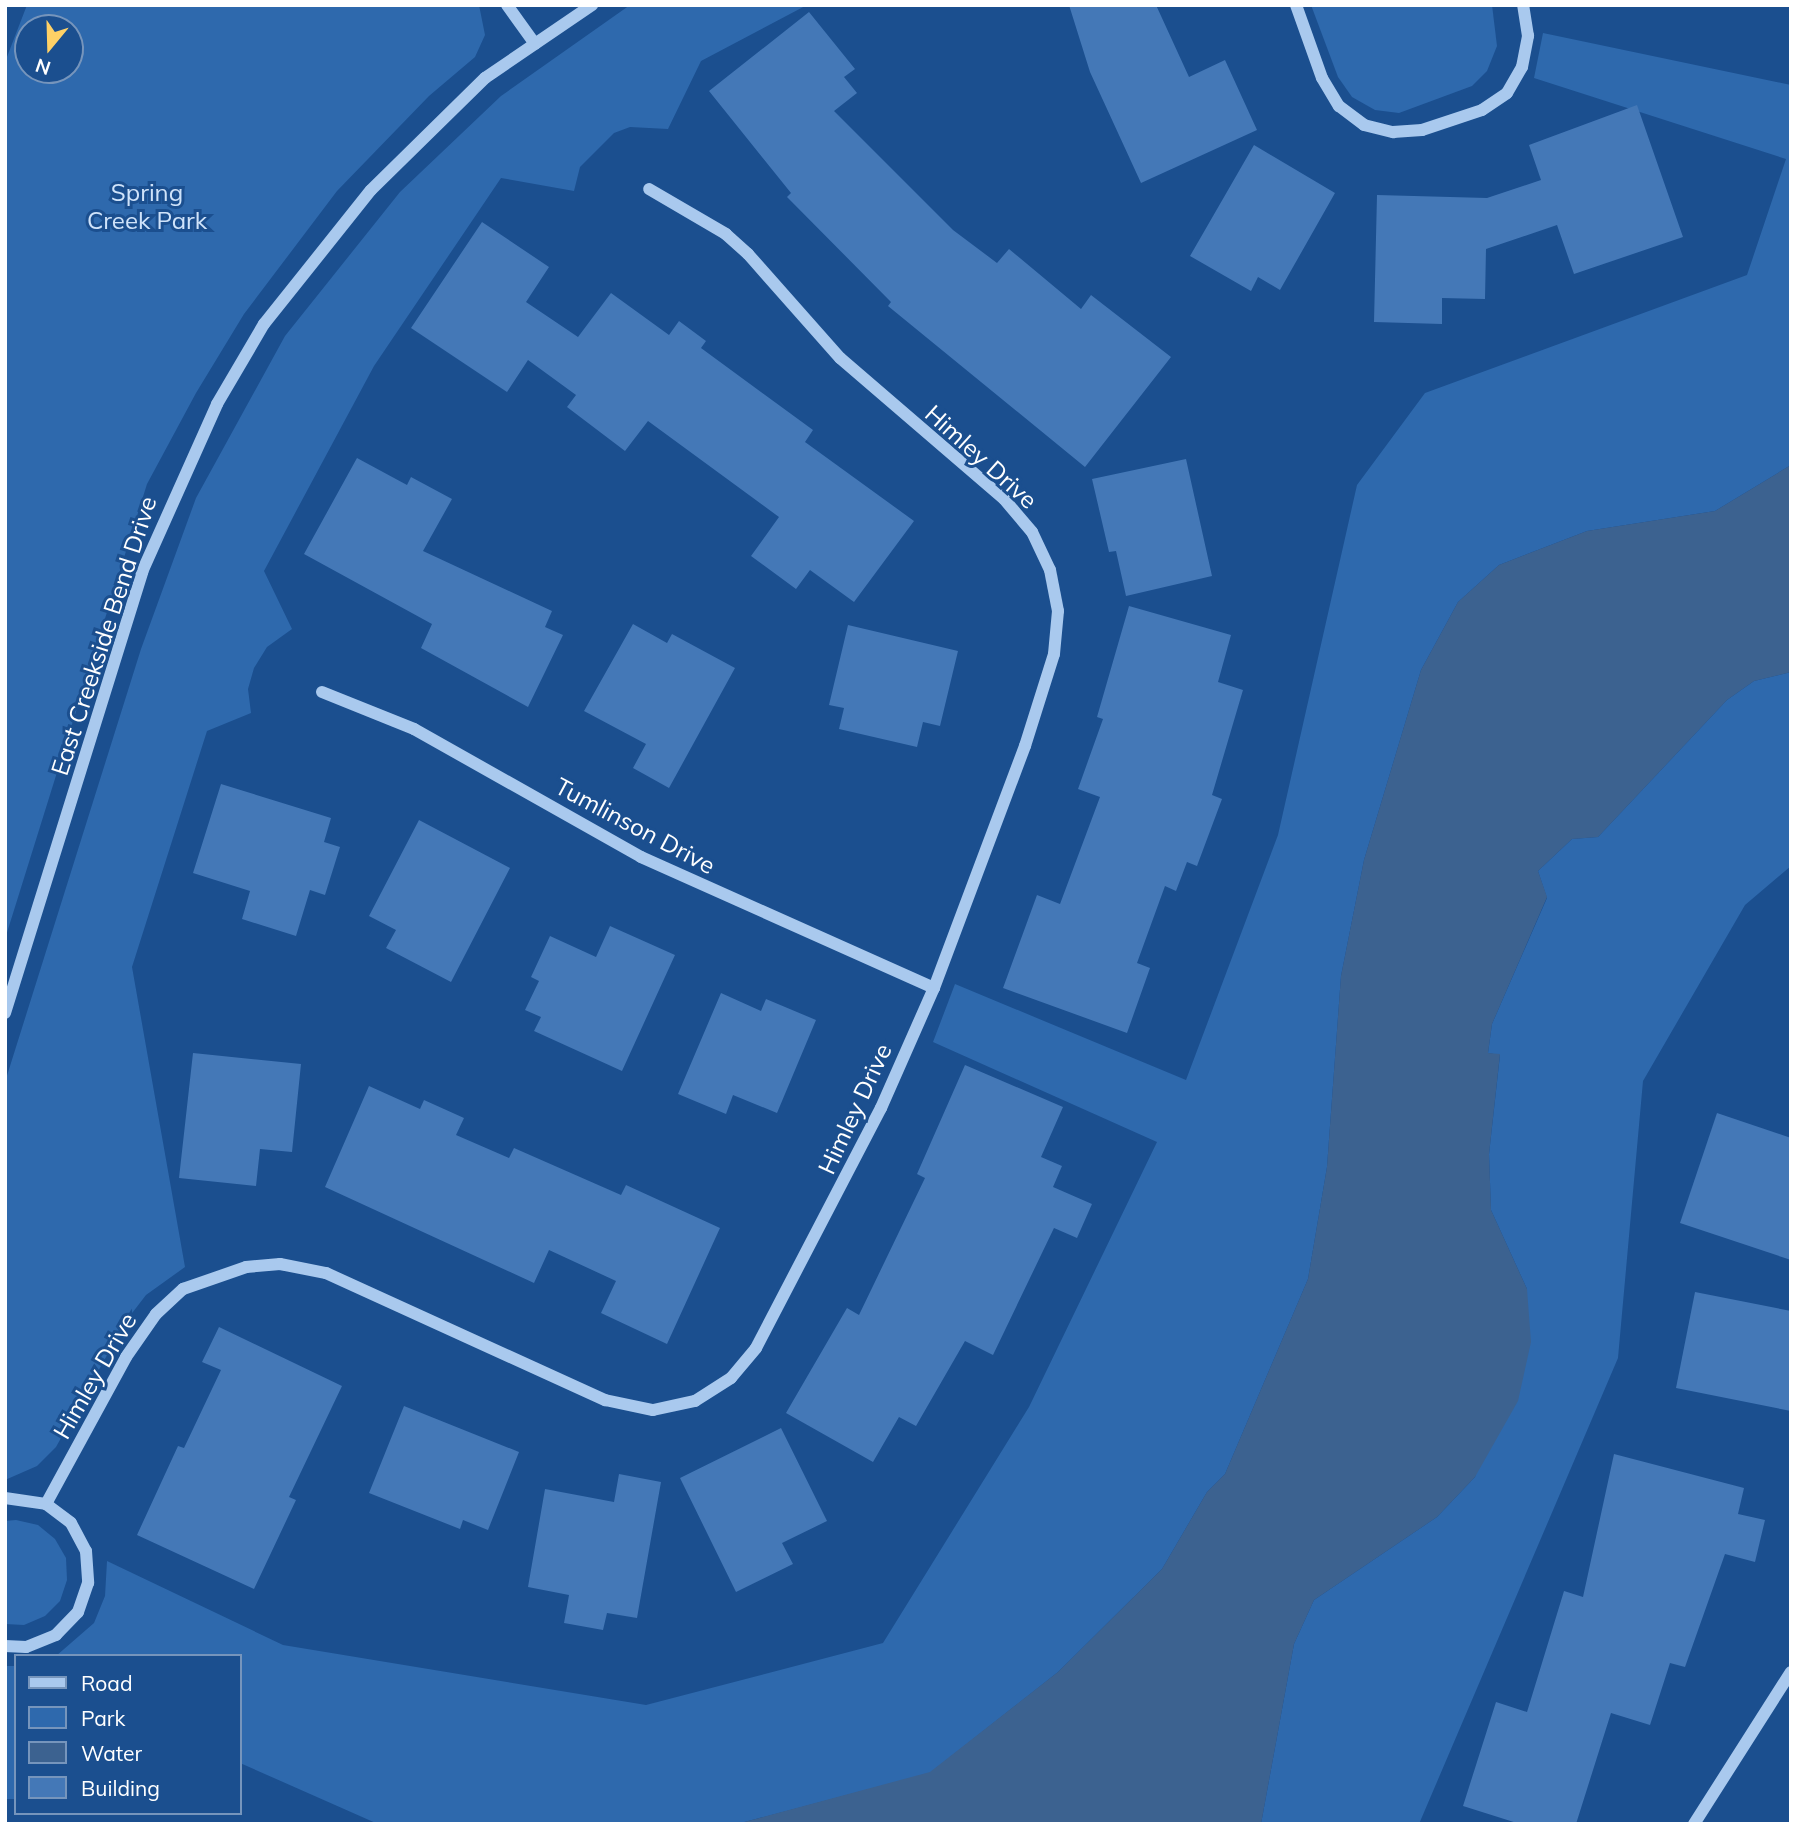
<!DOCTYPE html>
<html>
<head>
<meta charset="utf-8">
<style>
  body { margin:0 }
  #map { position:relative; width:1796px; height:1829px; overflow:hidden; background:#1b4f8f; font-family:Mulish,sans-serif }
  div>[style] { position:absolute }
  .green>* { inset:0; background:#2e69ad; transform-origin:0 0 }
  .water>* { inset:0; background:#3c6290 }
  .building>* { inset:0; background:#4478b7 }
  .minor>* { height:12px; margin:-6px; padding:0 6px; transform-origin:6px; border-radius:6px; background:#a9c9ee }
  span { translate:-50% -50%; white-space:nowrap; text-align:center; line-height:1.15; -webkit-text-stroke:6px #1b4f8f; paint-order:stroke }
  .park-label { font-size:24px; color:#cfe3fa }
  .street-label { font-size:24px; color:#fff }
  .frame { position:absolute; inset:0; border:7px solid #fff; pointer-events:none }
  .legend { position:absolute; left:14px; top:1654px; width:228px; height:161px; box-sizing:border-box; background:#1b4f8f; border:2px solid #7695bc; margin:0; padding:9px 12px; list-style:none; font-size:21px; color:#fff }
  .legend li { display:flex; align-items:center; gap:14px; height:35px }
  .legend b { width:35px; border:2px solid #7695bc }
  .north { position:absolute; left:14px; top:14px; width:70px; height:70px; box-sizing:border-box; background:#1b4f8f; border:2px solid #7695bc; border-radius:50%; rotate:199deg; font-size:19px; font-weight:700; line-height:28px; text-align:center; color:#fff }
  .north::after { content:''; display:block; margin:auto; width:24px; height:32px; background:#ffd166; clip-path:polygon(50% 0,100% 100%,50% 72%,0 100%) }
</style>
</head>
<body>
<div id="map">
  <div class="green">
    <i style="clip-path:polygon(evenodd,27px 5px,479px 5px,485px 35px,475px 57px,429px 96px,337px 191px,244px 314px,196px 393px,147px 484px,5px 939px,5px 62px,27px 5px,28px 28px,70px 28px,70px 70px,28px 70px,28px 28px)"></i>
    <i style="clip-path:polygon(630px 5px,807px 5px,701px 61px,668px 129px,630px 127px,614px 133px,580px 167px,574px 191px,501px 178px,374px 366px,264px 571px,292px 629px,267px 647px,254px 668px,248px 689px,251px 713px,207px 731px,132px 967px,185px 1267px,146px 1295px,126px 1321px,56px 1447px,37px 1466px,5px 1480px,5px 1082px,141px 649px,196px 498px,285px 336px,400px 192px,501px 96px)"></i>
    <i style="clip-path:polygon(1311px 5px,1492px 5px,1497px 46px,1487px 71px,1472px 86px,1399px 113px,1375px 110px,1352px 97px,1338px 77px)"></i>
    <i style="clip-path:polygon(1543px 33px,1791px 85px,1791px 465px,1715px 511px,1587px 531px,1499px 565px,1458px 602px,1421px 670px,1364px 860px,1341px 976px,1327px 1167px,1308px 1279px,1225px 1474px,1207px 1492px,1162px 1569px,1058px 1672px,930px 1773px,737px 1824px,378px 1824px,240px 1763px,240px 1656px,56px 1656px,94px 1623px,105px 1596px,107px 1561px,283px 1645px,646px 1705px,883px 1643px,1029px 1407px,1157px 1142px,933px 1042px,955px 984px,1186px 1080px,1278px 835px,1357px 485px,1425px 393px,1747px 275px,1786px 159px,1534px 78px)"></i>
    <i style="clip-path:polygon(1791px 672px,1791px 866px,1745px 905px,1643px 1081px,1618px 1358px,1419px 1824px,1261px 1824px,1294px 1644px,1314px 1600px,1437px 1517px,1475px 1477px,1527px 1289px,1491px 1210px,1489px 1154px,1500px 1055px,1488px 1053px,1492px 1024px,1547px 898px,1538px 871px,1572px 839px,1598px 837px,1727px 700px,1754px 681px)"></i>
    <i style="clip-path:polygon(16px 1520px,38px 1525px,55px 1539px,66px 1558px,67px 1580px,60px 1601px,45px 1616px,24px 1625px,5px 1624px,5px 1521px)"></i>
    <i style="left:16px;top:1666px;width:133px;height:11px;rotate:90deg"></i>
  </div>
  <div class="water">
    <i style="clip-path:polygon(1791px 465px,1791px 672px,1754px 681px,1727px 700px,1598px 837px,1572px 839px,1538px 871px,1547px 897px,1492px 1024px,1488px 1053px,1500px 1054px,1489px 1154px,1491px 1210px,1527px 1289px,1531px 1342px,1518px 1401px,1475px 1477px,1437px 1517px,1314px 1600px,1294px 1644px,1261px 1824px,737px 1824px,930px 1772px,1058px 1672px,1162px 1569px,1207px 1492px,1225px 1474px,1308px 1279px,1327px 1167px,1341px 976px,1364px 860px,1421px 670px,1458px 602px,1499px 565px,1587px 531px,1715px 511px)"></i>
  </div>
  <div class="building">
    <i style="clip-path:polygon(1069px 5px,1156px 5px,1189px 77px,1225px 60px,1257px 130px,1141px 183px,1090px 72px)"></i>
    <i style="clip-path:polygon(809px 12px,855px 69px,844px 77px,857px 93px,834px 111px,953px 230px,997px 263px,1009px 249px,1081px 309px,1091px 295px,1171px 357px,1085px 467px,888px 306px,891px 302px,787px 197px,791px 193px,709px 91px)"></i>
    <i style="clip-path:polygon(1637px 105px,1683px 237px,1574px 274px,1557px 225px,1486px 249px,1485px 299px,1442px 298px,1442px 324px,1374px 322px,1377px 195px,1487px 198px,1541px 180px,1529px 145px)"></i>
    <i style="clip-path:polygon(1254px 145px,1335px 193px,1280px 290px,1258px 277px,1251px 291px,1190px 256px)"></i>
    <i style="clip-path:polygon(482px 222px,549px 267px,526px 302px,578px 337px,611px 293px,669px 335px,679px 321px,706px 341px,701px 348px,813px 430px,805px 442px,914px 521px,854px 602px,810px 570px,796px 589px,751px 556px,779px 517px,648px 421px,625px 451px,567px 407px,576px 395px,528px 360px,507px 392px,411px 328px)"></i>
    <i style="clip-path:polygon(357px 458px,407px 485px,411px 477px,452px 499px,423px 551px,552px 611px,545px 627px,563px 635px,528px 707px,421px 648px,432px 624px,304px 554px)"></i>
    <i style="clip-path:polygon(1186px 459px,1212px 576px,1126px 596px,1116px 551px,1109px 552px,1092px 479px)"></i>
    <i style="clip-path:polygon(1129px 606px,1231px 635px,1218px 682px,1243px 690px,1212px 795px,1222px 799px,1197px 866px,1187px 862px,1176px 891px,1165px 886px,1137px 963px,1150px 968px,1127px 1033px,1003px 988px,1037px 895px,1060px 904px,1100px 797px,1078px 789px,1103px 719px,1097px 717px)"></i>
    <i style="clip-path:polygon(633px 624px,667px 643px,672px 634px,735px 668px,669px 788px,633px 768px,646px 744px,584px 711px)"></i>
    <i style="clip-path:polygon(848px 625px,958px 651px,940px 726px,923px 722px,917px 747px,839px 729px,844px 708px,829px 705px)"></i>
    <i style="clip-path:polygon(221px 784px,331px 818px,324px 842px,340px 847px,325px 895px,310px 890px,296px 936px,242px 919px,250px 891px,193px 873px)"></i>
    <i style="clip-path:polygon(419px 820px,510px 868px,451px 982px,386px 948px,396px 930px,369px 916px)"></i>
    <i style="clip-path:polygon(610px 926px,675px 955px,622px 1071px,534px 1031px,541px 1017px,525px 1010px,539px 981px,531px 977px,550px 936px,596px 957px)"></i>
    <i style="clip-path:polygon(721px 993px,761px 1011px,766px 999px,816px 1020px,777px 1113px,733px 1095px,726px 1114px,678px 1094px)"></i>
    <i style="clip-path:polygon(193px 1053px,301px 1064px,292px 1152px,260px 1149px,256px 1186px,179px 1178px)"></i>
    <i style="clip-path:polygon(965px 1065px,1063px 1107px,1041px 1157px,1062px 1166px,1053px 1187px,1092px 1204px,1077px 1238px,1054px 1228px,993px 1355px,965px 1341px,916px 1426px,899px 1417px,873px 1462px,786px 1413px,847px 1308px,859px 1315px,925px 1178px,917px 1174px)"></i>
    <i style="clip-path:polygon(369px 1086px,420px 1109px,424px 1100px,464px 1118px,456px 1135px,509px 1158px,514px 1148px,621px 1195px,626px 1185px,720px 1228px,667px 1344px,601px 1313px,616px 1281px,549px 1250px,534px 1283px,325px 1187px)"></i>
    <i style="clip-path:polygon(1717px 1113px,1791px 1138px,1791px 1260px,1680px 1223px)"></i>
    <i style="clip-path:polygon(1695px 1292px,1791px 1311px,1791px 1411px,1676px 1388px)"></i>
    <i style="clip-path:polygon(219px 1327px,342px 1386px,289px 1497px,296px 1500px,254px 1589px,137px 1535px,178px 1446px,184px 1448px,221px 1370px,202px 1362px)"></i>
    <i style="clip-path:polygon(404px 1406px,519px 1452px,488px 1530px,463px 1520px,460px 1529px,369px 1493px)"></i>
    <i style="clip-path:polygon(781px 1428px,827px 1521px,782px 1543px,793px 1564px,736px 1592px,680px 1478px)"></i>
    <i style="clip-path:polygon(1614px 1454px,1744px 1488px,1738px 1514px,1765px 1520px,1755px 1562px,1725px 1554px,1685px 1667px,1670px 1663px,1650px 1725px,1611px 1713px,1576px 1824px,1520px 1824px,1463px 1806px,1496px 1702px,1527px 1712px,1564px 1591px,1583px 1597px)"></i>
    <i style="clip-path:polygon(619px 1474px,661px 1482px,637px 1618px,607px 1613px,603px 1630px,564px 1623px,569px 1595px,528px 1587px,545px 1489px,614px 1502px)"></i>
  </div>
  <div class="minor">
    <i style="left:507px;top:5px;width:48px;rotate:54.3deg"></i>
    <i style="left:1296px;top:5px;width:77px;rotate:70.4deg"></i>
    <i style="left:1322px;top:78px;width:33px;rotate:59deg"></i>
    <i style="left:1339px;top:106px;width:31px;rotate:37deg"></i>
    <i style="left:1364px;top:125px;width:30px;rotate:14deg"></i>
    <i style="left:1393px;top:132px;width:29px;rotate:-4deg"></i>
    <i style="left:1422px;top:130px;width:63px;rotate:-18.4deg"></i>
    <i style="left:1482px;top:110px;width:30px;rotate:-34deg"></i>
    <i style="left:1507px;top:93px;width:30px;rotate:-60deg"></i>
    <i style="left:1522px;top:67px;width:32px;rotate:-79deg"></i>
    <i style="left:1528px;top:36px;width:31px;rotate:-99deg"></i>
    <i style="left:322px;top:692px;width:99px;rotate:21.9deg"></i>
    <i style="left:414px;top:729px;width:261px;rotate:29.4deg"></i>
    <i style="left:641px;top:857px;width:321px;rotate:24.1deg"></i>
    <i style="left:5px;top:1013px;width:462px;rotate:-72.7deg"></i>
    <i style="left:142px;top:572px;width:184px;rotate:-65.9deg"></i>
    <i style="left:217px;top:404px;width:93px;rotate:-59.6deg"></i>
    <i style="left:264px;top:324px;width:171px;rotate:-51.4deg"></i>
    <i style="left:371px;top:190px;width:160px;rotate:-44.5deg"></i>
    <i style="left:485px;top:78px;width:130px;rotate:-34.3deg"></i>
    <i style="left:5px;top:1498px;width:41px;rotate:8.3deg"></i>
    <i style="left:46px;top:1504px;width:31px;rotate:37deg"></i>
    <i style="left:71px;top:1523px;width:32px;rotate:62deg"></i>
    <i style="left:86px;top:1551px;width:32px;rotate:86deg"></i>
    <i style="left:88px;top:1583px;width:31px;rotate:109deg"></i>
    <i style="left:78px;top:1612px;width:32px;rotate:134deg"></i>
    <i style="left:56px;top:1635px;width:32px;rotate:158deg"></i>
    <i style="left:26px;top:1647px;width:21px;rotate:-177deg"></i>
    <i style="left:46px;top:1504px;width:167px;rotate:-61.4deg"></i>
    <i style="left:126px;top:1357px;width:52px;rotate:-55.1deg"></i>
    <i style="left:156px;top:1314px;width:37px;rotate:-43deg"></i>
    <i style="left:183px;top:1289px;width:67px;rotate:-19.2deg"></i>
    <i style="left:246px;top:1267px;width:34px;rotate:-5deg"></i>
    <i style="left:280px;top:1264px;width:47px;rotate:11.1deg"></i>
    <i style="left:326px;top:1273px;width:307px;rotate:24.5deg"></i>
    <i style="left:605px;top:1400px;width:49px;rotate:11.8deg"></i>
    <i style="left:653px;top:1410px;width:43px;rotate:-12.1deg"></i>
    <i style="left:695px;top:1401px;width:43px;rotate:-32.6deg"></i>
    <i style="left:731px;top:1378px;width:39px;rotate:-50deg"></i>
    <i style="left:756px;top:1348px;width:271px;rotate:-62.5deg"></i>
    <i style="left:881px;top:1108px;width:131px;rotate:-66.2deg"></i>
    <i style="left:934px;top:988px;width:259px;rotate:-69.4deg"></i>
    <i style="left:1025px;top:746px;width:96px;rotate:-72.5deg"></i>
    <i style="left:1054px;top:654px;width:43px;rotate:-84.7deg"></i>
    <i style="left:1058px;top:611px;width:42px;rotate:-101deg"></i>
    <i style="left:1050px;top:570px;width:42px;rotate:-115.3deg"></i>
    <i style="left:1032px;top:532px;width:43px;rotate:-130.3deg"></i>
    <i style="left:1004px;top:499px;width:216px;rotate:-139.3deg"></i>
    <i style="left:840px;top:358px;width:139px;rotate:-131.5deg"></i>
    <i style="left:748px;top:254px;width:30px;rotate:-138deg"></i>
    <i style="left:726px;top:234px;width:89px;rotate:-149.7deg"></i>
    <i style="left:1694px;top:1824px;width:180px;rotate:-57.5deg"></i>
  </div>
  <div class="park-label">
    <span style="left:147px;top:207px">Spring<br>Creek Park</span>
  </div>
  <div class="street-label">
    <span style="left:981px;top:457px;rotate:42deg">Himley Drive</span>
    <span style="left:104px;top:636px;rotate:-72deg">East Creekside Bend Drive</span>
    <span style="left:635px;top:826px;rotate:28deg">Tumlinson Drive</span>
    <span style="left:855px;top:1109px;rotate:-65deg">Himley Drive</span>
    <span style="left:95px;top:1376px;rotate:-60deg">Himley Drive</span>
  </div>
  <div class="frame"></div>
  <ul class="legend">
  <li><b style="height:9px;background:#a9c9ee"></b>Road</li>
  <li><b style="height:19px;background:#2e69ad"></b>Park</li>
  <li><b style="height:19px;background:#3c6290"></b>Water</li>
  <li><b style="height:19px;background:#4478b7"></b>Building</li>
  </ul>
  <div class="north">N</div>
</div>
</body>
</html>
